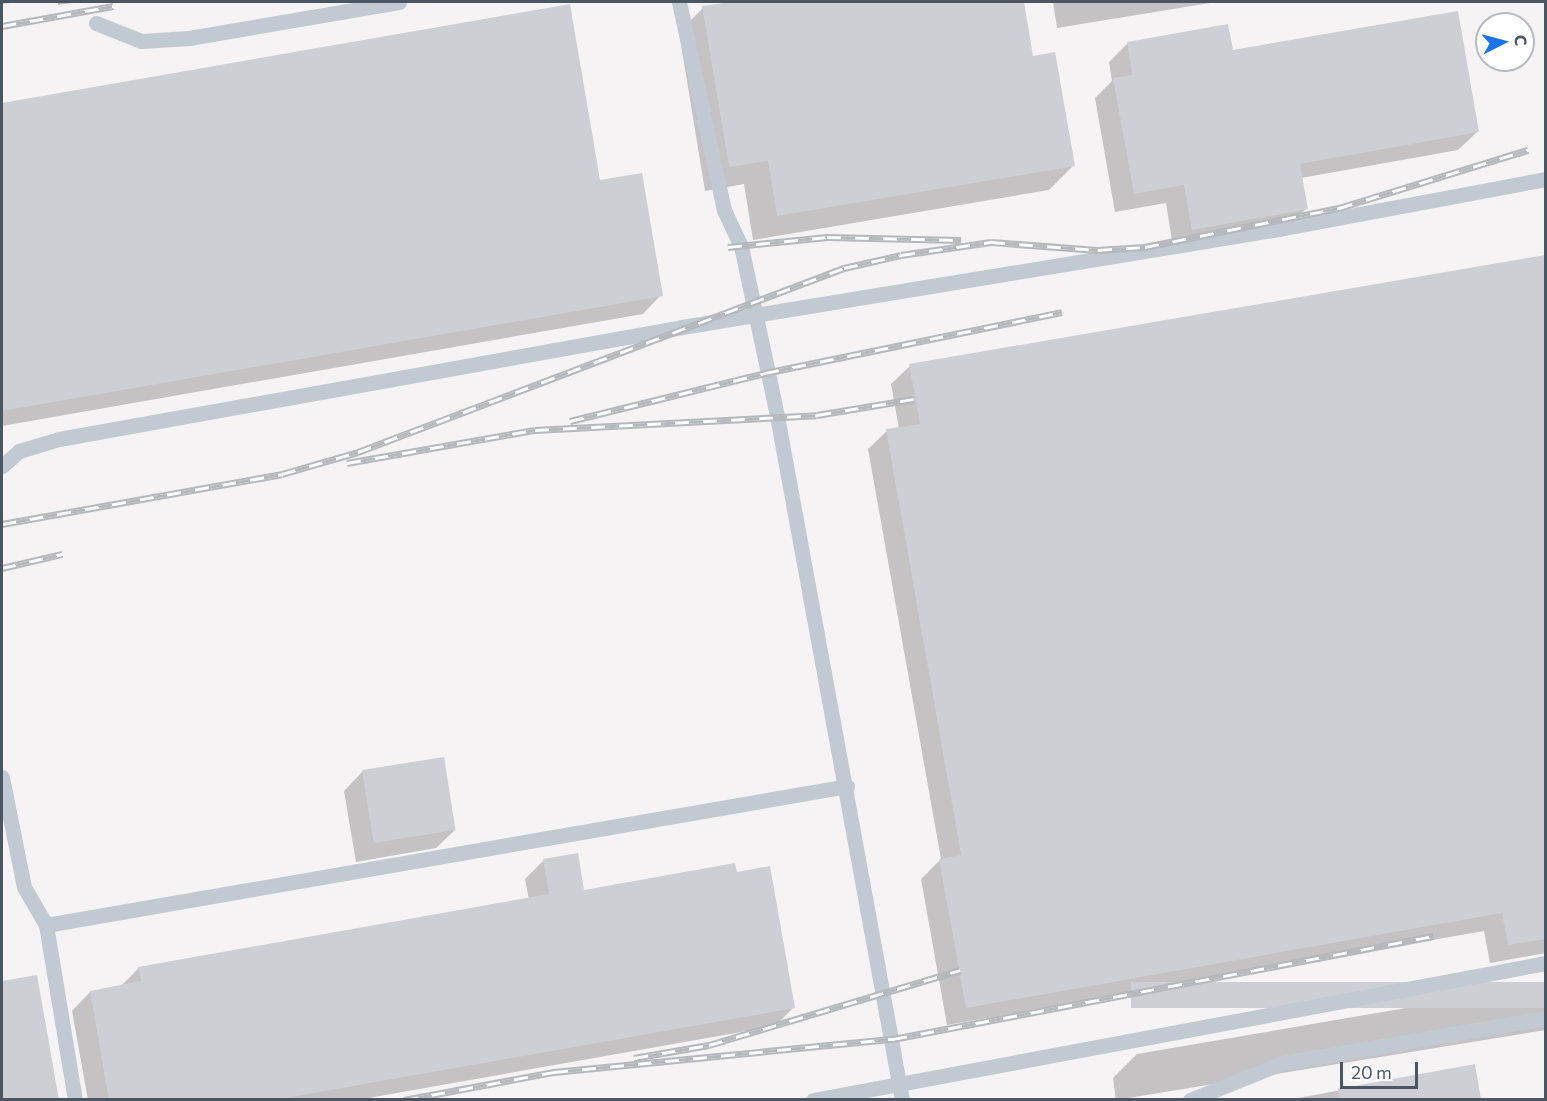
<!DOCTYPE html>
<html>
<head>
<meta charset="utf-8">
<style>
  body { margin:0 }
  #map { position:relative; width:1547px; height:1101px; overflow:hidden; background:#f5f3f3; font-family:Commissioner,sans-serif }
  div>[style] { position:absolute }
  .shadow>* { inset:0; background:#0003 }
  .building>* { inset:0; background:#cdcfd5; transform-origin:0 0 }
  .service>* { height:15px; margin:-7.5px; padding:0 7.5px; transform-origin:7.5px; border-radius:7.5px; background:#c1cad2 }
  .rail>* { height:7px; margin-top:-3.5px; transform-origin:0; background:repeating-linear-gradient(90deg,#fff 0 14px,#b5b8bd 0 28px); box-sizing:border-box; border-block:2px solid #b5b8bd }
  span { translate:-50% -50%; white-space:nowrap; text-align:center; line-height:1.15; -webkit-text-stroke:4.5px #fff; paint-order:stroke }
  .frame { position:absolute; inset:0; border:3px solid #4a5661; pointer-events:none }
  .north { position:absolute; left:1475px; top:12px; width:60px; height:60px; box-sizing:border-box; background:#fff; border:2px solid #b7bbc0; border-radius:50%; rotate:84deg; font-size:16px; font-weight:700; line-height:24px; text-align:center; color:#4a5661 }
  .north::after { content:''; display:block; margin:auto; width:21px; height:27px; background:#1a73e8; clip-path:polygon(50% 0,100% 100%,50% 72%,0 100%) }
  .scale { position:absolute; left:1340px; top:1062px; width:78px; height:27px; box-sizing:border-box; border:3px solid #4a5661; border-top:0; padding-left:8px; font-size:18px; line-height:21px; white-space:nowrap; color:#4a5661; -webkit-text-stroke:4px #fff; paint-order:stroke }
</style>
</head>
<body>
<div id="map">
  <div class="shadow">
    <i style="clip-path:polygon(2px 2px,18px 2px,2px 4px)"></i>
    <i style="clip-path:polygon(58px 2px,81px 2px,58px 5px)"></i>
    <i style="clip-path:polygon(728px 2px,1022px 2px,1032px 58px,1073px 166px,1049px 190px,753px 240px,744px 184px,705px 191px,679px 32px,703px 8px)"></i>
    <i style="clip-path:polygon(1053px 2px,1216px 2px,1057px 28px)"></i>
    <i style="clip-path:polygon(569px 6px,599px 182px,661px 295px,643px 314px,2px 426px,2px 105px)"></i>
    <i style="clip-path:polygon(1128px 43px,1232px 52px,1477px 132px,1458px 150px,1301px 178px,1306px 209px,1287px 227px,1173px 247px,1166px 203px,1115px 212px,1095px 98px,1112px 81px,1109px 62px)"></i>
    <i style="clip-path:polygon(1546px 256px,1546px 953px,1490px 963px,1484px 931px,947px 1025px,921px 879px,941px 859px,868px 449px,887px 431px,899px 429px,891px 384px,910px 366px)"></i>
    <i style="clip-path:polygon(362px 772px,455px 830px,436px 848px,356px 862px,344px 791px)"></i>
    <i style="clip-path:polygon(544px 860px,583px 891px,736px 873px,794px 1007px,775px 1026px,357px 1100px,88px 1100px,72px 1011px,90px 992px,120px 987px,139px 968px,529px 900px,525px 879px)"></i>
    <i style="clip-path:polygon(36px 977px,58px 1100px,2px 1100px,2px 983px)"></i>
    <i style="clip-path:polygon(1546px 984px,1546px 1030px,1116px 1100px,1113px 1078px,1137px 1054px)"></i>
    <i style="clip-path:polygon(1473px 1066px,1479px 1100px,1287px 1100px)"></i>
  </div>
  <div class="building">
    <i style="clip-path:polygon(732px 2px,1024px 2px,1033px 56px,1055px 52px,1075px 166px,777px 216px,768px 161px,729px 167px,702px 6px)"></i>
    <i style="clip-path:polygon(570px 4px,600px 180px,642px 173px,663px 296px,2px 411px,2px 103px)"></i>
    <i style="clip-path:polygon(1458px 11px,1479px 132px,1300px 164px,1308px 209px,1192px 230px,1184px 185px,1134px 194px,1113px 78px,1132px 75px,1127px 42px,1228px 24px,1233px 50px)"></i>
    <i style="clip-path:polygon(1545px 255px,1545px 939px,1508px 945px,1502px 913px,966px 1008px,939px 859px,961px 855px,886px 429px,920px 424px,909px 364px)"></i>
    <i style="left:444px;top:757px;width:74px;height:83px;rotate:81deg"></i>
    <i style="clip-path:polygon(578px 853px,584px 890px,735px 863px,737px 872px,770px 866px,795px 1008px,274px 1100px,109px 1100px,90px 991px,141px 981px,138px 967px,549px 894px,543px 859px)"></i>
    <i style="clip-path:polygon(37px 975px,59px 1100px,2px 1100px,2px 981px)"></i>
    <i style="left:1545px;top:982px;width:26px;height:414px;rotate:90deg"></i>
    <i style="clip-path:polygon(1475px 1064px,1481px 1100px,1339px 1100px,1338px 1089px)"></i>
  </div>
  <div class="service">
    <i style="left:679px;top:2px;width:213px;rotate:77.8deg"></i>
    <i style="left:724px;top:210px;width:40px;rotate:65deg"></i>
    <i style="left:741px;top:246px;width:174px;rotate:78deg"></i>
    <i style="left:777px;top:416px;width:695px;rotate:79.64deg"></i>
    <i style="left:96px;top:23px;width:48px;rotate:21.8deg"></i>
    <i style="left:141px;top:41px;width:48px;rotate:-3.6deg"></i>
    <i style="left:189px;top:38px;width:213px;rotate:-9.7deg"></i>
    <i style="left:2px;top:466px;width:23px;rotate:-41deg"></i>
    <i style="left:19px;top:451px;width:42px;rotate:-16.7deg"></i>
    <i style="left:59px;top:439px;width:633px;rotate:-10.19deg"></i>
    <i style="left:682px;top:327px;width:605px;rotate:-9.32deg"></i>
    <i style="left:1279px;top:229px;width:272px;rotate:-10.6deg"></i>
    <i style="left:2px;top:777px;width:112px;rotate:78.7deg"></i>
    <i style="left:24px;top:887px;width:44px;rotate:59.9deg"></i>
    <i style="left:46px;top:925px;width:177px;rotate:80.6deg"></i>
    <i style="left:46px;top:925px;width:813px;rotate:-9.84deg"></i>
    <i style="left:813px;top:1100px;width:746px;rotate:-10.59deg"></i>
    <i style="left:1190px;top:1100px;width:99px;rotate:-21.9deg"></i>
    <i style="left:1282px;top:1063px;width:268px;rotate:-9.7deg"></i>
  </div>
  <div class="rail">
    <i style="left:2px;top:26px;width:113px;rotate:-10.2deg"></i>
    <i style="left:728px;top:247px;width:100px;rotate:-5.8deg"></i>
    <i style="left:827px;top:237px;width:134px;rotate:1.3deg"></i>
    <i style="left:570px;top:421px;width:201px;rotate:-13.8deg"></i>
    <i style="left:765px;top:373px;width:303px;rotate:-11.6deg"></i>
    <i style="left:347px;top:463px;width:191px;rotate:-10deg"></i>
    <i style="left:535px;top:430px;width:282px;rotate:-3deg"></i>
    <i style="left:817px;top:415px;width:98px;rotate:-9.4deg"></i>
    <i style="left:2px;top:524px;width:284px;rotate:-10.1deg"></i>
    <i style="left:282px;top:474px;width:79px;rotate:-16.1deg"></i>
    <i style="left:358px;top:452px;width:520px;rotate:-20.74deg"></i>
    <i style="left:844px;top:268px;width:58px;rotate:-12.8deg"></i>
    <i style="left:901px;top:255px;width:91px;rotate:-8.2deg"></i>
    <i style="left:991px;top:242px;width:107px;rotate:4.3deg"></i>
    <i style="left:1098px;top:250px;width:47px;rotate:-3.7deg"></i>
    <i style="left:1145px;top:247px;width:198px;rotate:-11.4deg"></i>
    <i style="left:1339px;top:208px;width:198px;rotate:-17.1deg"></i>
    <i style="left:2px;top:568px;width:62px;rotate:-13.1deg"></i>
    <i style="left:634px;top:1058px;width:76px;rotate:-9.8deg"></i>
    <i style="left:709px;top:1045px;width:262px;rotate:-16.6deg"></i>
    <i style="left:404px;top:1100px;width:153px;rotate:-10.6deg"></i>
    <i style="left:554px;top:1072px;width:341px;rotate:-5.6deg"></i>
    <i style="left:893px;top:1039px;width:550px;rotate:-10.8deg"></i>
  </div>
  <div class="frame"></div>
  <div class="north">С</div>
  <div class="scale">20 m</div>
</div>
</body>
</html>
